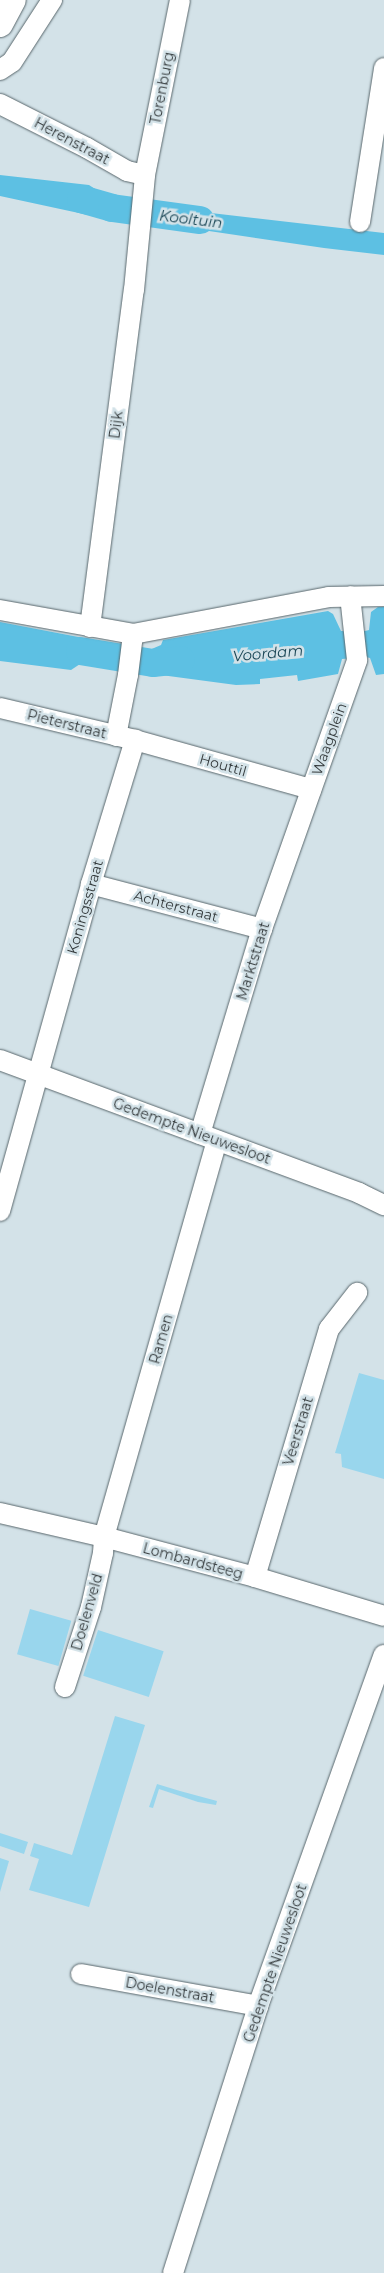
<!DOCTYPE html>
<html>
<head>
<meta charset="utf-8">
<style>
  body { margin:0 }
  #map { position:relative; width:384px; height:2273px; overflow:hidden; background:#d3e2e8; font-family:Montserrat,sans-serif }
  div>[style] { position:absolute }
  .green>* { inset:0; background:#99d6ed; transform-origin:0 0 }
  .water>* { inset:0; background:#5dc0e3 }
  .canal>* { height:28px; margin:-14px; padding:0 14px; transform-origin:14px; border-radius:14px; background:#5dc0e3 }
  .roads { filter:drop-shadow(0 0 1px #59676c) drop-shadow(0 0 1px #59676c) }
  .minor>* { height:20px; margin:-10px; padding:0 10px; transform-origin:10px; border-radius:10px; background:#fff }
  .tertiary>* { height:26px; margin:-13px; padding:0 13px; transform-origin:13px; border-radius:13px; background:#fff }
  span { translate:-50% -50%; white-space:nowrap; text-align:center; line-height:1.15; -webkit-text-stroke:5px #d3e2e8; paint-order:stroke }
  .street-label { font-size:14px; color:#343a3c }
  .water-label { font-size:15px; color:#1a4655; font-style:italic }
</style>
</head>
<body>
<div id="map">
  <div class="green">
    <i style="clip-path:polygon(359px 1373px,384px 1380px,384px 1479px,342px 1467px,341px 1454px,335px 1453px)"></i>
    <i style="left:30px;top:1609px;width:43px;height:47px;rotate:16deg"></i>
    <i style="left:98px;top:1630px;width:69px;height:48px;rotate:18deg"></i>
    <i style="clip-path:polygon(115px 1716px,145px 1725px,89px 1907px,29px 1890px,39px 1859px,30px 1856px,34px 1843px,72px 1855px)"></i>
    <i style="clip-path:polygon(157px 1784px,180px 1791px,217px 1801px,216px 1805px,198px 1802px,159px 1789px,153px 1808px,149px 1807px)"></i>
    <i style="clip-path:polygon(0 1833px,28px 1842px,24px 1854px,0 1846px)"></i>
    <i style="clip-path:polygon(0 1858px,9px 1861px,0 1892px)"></i>
  </div>
  <div class="water">
    <i style="clip-path:polygon(0 175px,89px 185px,118px 204px,115px 218px,106px 216px,104px 212px,97px 211px,88px 215px,0 196px)"></i>
    <i style="clip-path:polygon(168px 208px,384px 233px,384px 255px,324px 248px,162px 224px,163px 210px)"></i>
    <i style="clip-path:polygon(378px 607px,384px 607px,384px 674px,376px 675px,370px 658px,366px 657px,342px 659px,338px 674px,298px 681px,297px 675px,260px 679px,260px 684px,236px 685px,146px 673px,143px 669px,147px 651px,161px 645px,163px 640px,328px 611px,333px 614px,341px 631px,365px 631px,369px 630px,371px 612px)"></i>
    <i style="clip-path:polygon(0 622px,115px 644px,115px 665px,80px 664px,71px 670px,0 661px)"></i>
  </div>
  <div class="canal">
    <i style="left:81px;top:199px;width:32px;rotate:16deg"></i>
    <i style="left:112px;top:208px;width:89px;rotate:7.8deg"></i>
    <i style="left:80px;top:651px;width:74px;rotate:9.3deg"></i>
    <i style="left:153px;top:663px;width:28px;rotate:-6deg"></i>
  </div>
  <div class="roads">
    <div class="minor">
      <i style="left:0;top:70px;width:14px;rotate:-34deg"></i>
      <i style="left:12px;top:62px;width:74px;rotate:-57.2deg"></i>
      <i style="left:0;top:104px;width:97px;rotate:26.8deg"></i>
      <i style="left:87px;top:148px;width:46px;rotate:29.9deg"></i>
      <i style="left:127px;top:171px;width:18px;rotate:13deg"></i>
      <i style="left:360px;top:222px;width:156px;rotate:-81.1deg"></i>
      <i style="left:0;top:610px;width:135px;rotate:10.2deg"></i>
      <i style="left:133px;top:634px;width:199px;rotate:-10.7deg"></i>
      <i style="left:329px;top:597px;width:55px;rotate:-1deg"></i>
      <i style="left:90px;top:627px;width:340px;rotate:-82.6deg"></i>
      <i style="left:134px;top:290px;width:116px;rotate:-84.5deg"></i>
      <i style="left:145px;top:175px;width:178px;rotate:-78.7deg"></i>
      <i style="left:0;top:708px;width:139px;rotate:13.3deg"></i>
      <i style="left:135px;top:740px;width:183px;rotate:15.6deg"></i>
      <i style="left:116px;top:736px;width:62px;rotate:-78.9deg"></i>
      <i style="left:128px;top:675px;width:41px;rotate:-83deg"></i>
      <i style="left:91px;top:884px;width:177px;rotate:14.7deg"></i>
      <i style="left:0;top:1060px;width:383px;rotate:20.3deg"></i>
      <i style="left:359px;top:1193px;width:28px;rotate:26deg"></i>
      <i style="left:200px;top:1134px;width:214px;rotate:-73.2deg"></i>
      <i style="left:262px;top:929px;width:285px;rotate:-70.5deg"></i>
      <i style="left:357px;top:660px;width:64px;rotate:-96.2deg"></i>
      <i style="left:0;top:1211px;width:339px;rotate:-74.4deg"></i>
      <i style="left:91px;top:884px;width:151px;rotate:-73deg"></i>
      <i style="left:0;top:1513px;width:107px;rotate:13deg"></i>
      <i style="left:104px;top:1537px;width:156px;rotate:14.8deg"></i>
      <i style="left:255px;top:1577px;width:135px;rotate:16.8deg"></i>
      <i style="left:255px;top:1577px;width:259px;rotate:-73.4deg"></i>
      <i style="left:329px;top:1329px;width:46px;rotate:-52.1deg"></i>
      <i style="left:65px;top:1687px;width:84px;rotate:-72deg"></i>
      <i style="left:91px;top:1607px;width:55px;rotate:-77.5deg"></i>
      <i style="left:103px;top:1553px;width:16px;rotate:-86deg"></i>
      <i style="left:104px;top:1537px;width:412px;rotate:-74.1deg"></i>
      <i style="left:81px;top:1974px;width:180px;rotate:10.2deg"></i>
      <i style="left:173px;top:2273px;width:280px;rotate:-72.3deg"></i>
      <i style="left:258px;top:2006px;width:373px;rotate:-70.3deg"></i>
    </div>
    <div class="tertiary">
      <i style="left:0;top:24px;width:27px;rotate:-62deg"></i>
    </div>
  </div>
  <div class="street-label">
    <span style="left:162px;top:88px;rotate:-79deg">Torenburg</span>
    <span style="left:72px;top:141px;rotate:28deg">Herenstraat</span>
    <span style="left:116px;top:425px;rotate:-83deg">Dijk</span>
    <span style="left:67px;top:724px;rotate:14deg">Pieterstraat</span>
    <span style="left:329px;top:739px;rotate:-70deg">Waagplein</span>
    <span style="left:223px;top:765px;rotate:16deg">Houttil</span>
    <span style="left:176px;top:906px;rotate:15deg">Achterstraat</span>
    <span style="left:85px;top:907px;rotate:-74deg">Koningsstraat</span>
    <span style="left:253px;top:961px;rotate:-73deg">Marktstraat</span>
    <span style="left:192px;top:1131px;rotate:20deg">Gedempte Nieuwesloot</span>
    <span style="left:161px;top:1339px;rotate:-74deg">Ramen</span>
    <span style="left:298px;top:1431px;rotate:-73deg">Veerstraat</span>
    <span style="left:193px;top:1561px;rotate:15deg">Lombardsteeg</span>
    <span style="left:87px;top:1612px;rotate:-74deg">Doelenveld</span>
    <span style="left:275px;top:1963px;rotate:-71deg">Gedempte Nieuwesloot</span>
    <span style="left:170px;top:1990px;rotate:10deg">Doelenstraat</span>
  </div>
  <div class="water-label">
    <span style="left:191px;top:219px;rotate:7deg">Kooltuin</span>
    <span style="left:268px;top:653px;rotate:-5deg">Voordam</span>
  </div>
</div>
</body>
</html>
